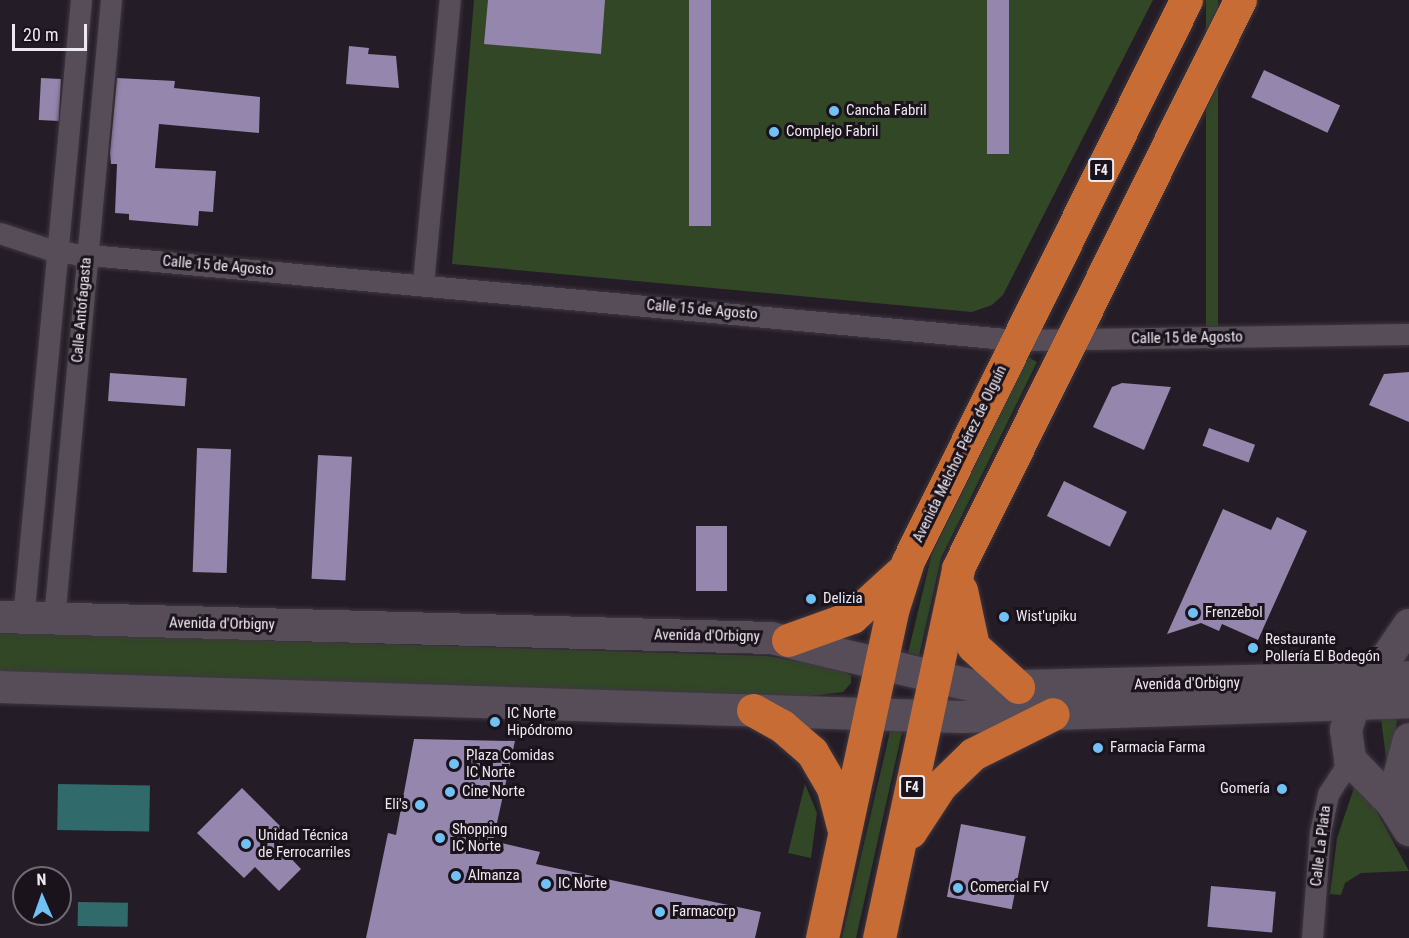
<!DOCTYPE html>
<html>
<head>
<meta charset="utf-8">
<style>
  body { margin:0 }
  #map { position:relative; width:1409px; height:938px; overflow:hidden; background:#241c26; font-family:"Roboto Condensed",sans-serif }
  div>[style] { position:absolute }
  .green>* { inset:0; background:#324726; transform-origin:0 0 }
  .water>* { inset:0; background:#316a6b; transform-origin:0 0 }
  .building>* { inset:0; background:#9486ad; transform-origin:0 0 }
  .roads { filter:drop-shadow(0 0 2px #3e3840) drop-shadow(0 0 2px #3e3840) }
  .street>* { height:21px; margin:-10.5px; padding:0 10.5px; transform-origin:10.5px; border-radius:10.5px; background:#574d59 }
  .secondary>* { height:32px; margin:-16px; padding:0 16px; transform-origin:16px; border-radius:16px; background:#574d59 }
  .highway>* { height:33px; margin:-16.5px; padding:0 16.5px; transform-origin:16.5px; border-radius:16.5px; background:#c86c36 }
  .dots>* { width:16px; height:16px; translate:-50% -50%; box-sizing:border-box; border:3px solid #1b131c; border-radius:50% }
  span { translate:-50% -50%; white-space:nowrap; text-align:center; line-height:1.15; -webkit-text-stroke:6px #1b131c; paint-order:stroke }
  .shield-label span { padding:2px 4px; background:#1b131c; border:2px solid; border-radius:4px; -webkit-text-stroke-width:0 }
  .shield-label { font-size:14px; color:#eee9f0; font-weight:700 }
  .poi-label { font-size:15px; color:#eee9f0 }
  .left { translate:0 -50%; text-align:left }
  .right { translate:-100% -50%; text-align:right }
  .street-label { font-size:15px; color:#eee9f0 }
  .north { position:absolute; left:12px; top:866px; width:60px; height:60px; box-sizing:border-box; background:#1b131c; border:2px solid #6f6971; border-radius:50%; rotate:358deg; font-size:16px; font-weight:700; line-height:24px; text-align:center; color:#eee9f0 }
  .north::after { content:''; display:block; margin:auto; width:21px; height:27px; background:#72c1f5; clip-path:polygon(50% 0,100% 100%,50% 72%,0 100%) }
  .scale { position:absolute; left:12px; top:24px; width:75px; height:27px; box-sizing:border-box; border:3px solid #eee9f0; border-top:0; padding-left:8px; font-size:18px; line-height:21px; white-space:nowrap; color:#eee9f0; -webkit-text-stroke:4px #1b131c; paint-order:stroke }
</style>
</head>
<body>
<div id="map">
  <div class="green">
    <i style="clip-path:polygon(474px 0,1153px 0,1003px 295px,992px 305px,972px 312px,452px 264px)"></i>
    <i style="left:1206px;top:0;width:12px;height:349px"></i>
    <i style="clip-path:polygon(1028px 357px,1037px 362px,941px 558px,919px 656px,908px 653px,932px 553px)"></i>
    <i style="clip-path:polygon(0 632px,766px 656px,840px 668px,851px 676px,851px 683px,843px 692px,802px 697px,0 671px)"></i>
    <i style="clip-path:polygon(1397px 718px,1396px 728px,1388px 772px,1381px 719px)"></i>
    <i style="clip-path:polygon(891px 727px,903px 728px,856px 938px,842px 938px)"></i>
    <i style="clip-path:polygon(805px 784px,817px 813px,811px 858px,788px 853px)"></i>
    <i style="clip-path:polygon(1355px 785px,1365px 790px,1409px 871px,1361px 873px,1345px 883px,1341px 895px,1330px 894px,1337px 838px)"></i>
  </div>
  <div class="water">
    <i style="left:58px;top:784px;width:92px;height:46px;rotate:1deg"></i>
    <i style="left:78px;top:902px;width:50px;height:24px;rotate:1deg"></i>
  </div>
  <div class="building">
    <i style="clip-path:polygon(488px 0,605px 0,601px 54px,484px 44px)"></i>
    <i style="left:689px;top:0;width:22px;height:226px"></i>
    <i style="left:987px;top:0;width:22px;height:154px"></i>
    <i style="clip-path:polygon(349px 46px,369px 48px,368px 54px,396px 56px,399px 88px,346px 84px)"></i>
    <i style="left:1264px;top:70px;width:84px;height:30px;rotate:25deg"></i>
    <i style="left:41px;top:78px;width:20px;height:42px;rotate:3deg"></i>
    <i style="clip-path:polygon(117px 78px,175px 81px,174px 88px,260px 97px,259px 133px,159px 124px,155px 168px,216px 171px,213px 212px,199px 211px,198px 226px,129px 220px,129px 214px,115px 213px,117px 164px,111px 164px,110px 153px)"></i>
    <i style="clip-path:polygon(1409px 372px,1409px 422px,1369px 405px,1384px 374px)"></i>
    <i style="left:110px;top:373px;width:77px;height:28px;rotate:4deg"></i>
    <i style="clip-path:polygon(1122px 383px,1171px 387px,1144px 450px,1093px 427px,1112px 387px)"></i>
    <i style="left:1209px;top:428px;width:49px;height:19px;rotate:20deg"></i>
    <i style="left:197px;top:448px;width:34px;height:124px;rotate:2deg"></i>
    <i style="left:318px;top:455px;width:34px;height:124px;rotate:3deg"></i>
    <i style="left:1064px;top:481px;width:70px;height:39px;rotate:26deg"></i>
    <i style="clip-path:polygon(1223px 509px,1271px 530px,1277px 517px,1307px 531px,1258px 640px,1222px 624px,1219px 631px,1201px 623px,1167px 634px)"></i>
    <i style="left:696px;top:526px;width:31px;height:65px"></i>
    <i style="clip-path:polygon(414px 739px,515px 741px,493px 841px,540px 852px,536px 864px,761px 912px,755px 938px,366px 938px,388px 833px,396px 835px)"></i>
    <i style="clip-path:polygon(242px 788px,290px 836px,280px 847px,301px 869px,279px 891px,255px 867px,244px 878px,197px 833px)"></i>
    <i style="left:961px;top:824px;width:66px;height:74px;rotate:11deg"></i>
    <i style="left:1211px;top:886px;width:65px;height:41px;rotate:5deg"></i>
  </div>
  <div class="roads">
    <div class="street">
      <i style="left:0;top:233px;width:60px;rotate:18.4deg"></i>
      <i style="left:57px;top:252px;width:963px;rotate:5.24deg"></i>
      <i style="left:1016px;top:340px;width:393px;rotate:-0.9deg"></i>
      <i style="left:423px;top:283px;width:284px;rotate:-84.6deg"></i>
      <i style="left:23px;top:619px;width:622px;rotate:-84.65deg"></i>
      <i style="left:54px;top:619px;width:622px;rotate:-84.74deg"></i>
      <i style="left:1312px;top:938px;width:106px;rotate:-85.7deg"></i>
      <i style="left:1320px;top:832px;width:39px;rotate:-78deg"></i>
      <i style="left:1328px;top:794px;width:40px;rotate:-57.1deg"></i>
    </div>
    <div class="secondary">
      <i style="left:0;top:617px;width:771px;rotate:1.56deg"></i>
      <i style="left:771px;top:638px;width:214px;rotate:13.3deg"></i>
      <i style="left:979px;top:687px;width:430px;rotate:-1.3deg"></i>
      <i style="left:1409px;top:625px;width:97px;rotate:124.5deg"></i>
      <i style="left:1354px;top:705px;width:26px;rotate:108deg"></i>
      <i style="left:1346px;top:730px;width:30px;rotate:82deg"></i>
      <i style="left:1350px;top:760px;width:60px;rotate:45.7deg"></i>
      <i style="left:1392px;top:803px;width:32px;rotate:58deg"></i>
      <i style="left:0;top:687px;width:962px;rotate:1.79deg"></i>
      <i style="left:962px;top:717px;width:447px;rotate:-1.9deg"></i>
      <i style="left:1392px;top:803px;width:66px;rotate:-75.1deg"></i>
    </div>
    <div class="highway">
      <i style="left:961px;top:590px;width:57px;rotate:77.9deg"></i>
      <i style="left:973px;top:646px;width:61px;rotate:42.3deg"></i>
      <i style="left:788px;top:640px;width:68px;rotate:-19.8deg"></i>
      <i style="left:852px;top:617px;width:65px;rotate:-42.5deg"></i>
      <i style="left:753px;top:710px;width:33px;rotate:29deg"></i>
      <i style="left:782px;top:726px;width:40px;rotate:41deg"></i>
      <i style="left:812px;top:752px;width:42px;rotate:59.7deg"></i>
      <i style="left:833px;top:788px;width:40px;rotate:75.6deg"></i>
      <i style="left:910px;top:832px;width:55px;rotate:-56.9deg"></i>
      <i style="left:940px;top:786px;width:46px;rotate:-44.1deg"></i>
      <i style="left:973px;top:754px;width:89px;rotate:-26.6deg"></i>
      <i style="left:822px;top:938px;width:334px;rotate:-77.9deg"></i>
      <i style="left:892px;top:611px;width:52px;rotate:-72.3deg"></i>
      <i style="left:908px;top:561px;width:626px;rotate:-63.64deg"></i>
      <i style="left:879px;top:938px;width:378px;rotate:-77.9deg"></i>
      <i style="left:958px;top:568px;width:634px;rotate:-63.6deg"></i>
    </div>
  </div>
  <div class="dots">
    <i style="left:834px;top:111px;background:#72c1f5"></i>
    <i style="left:774px;top:132px;background:#72c1f5"></i>
    <i style="left:811px;top:599px;background:#72c1f5"></i>
    <i style="left:1193px;top:613px;background:#72c1f5"></i>
    <i style="left:1004px;top:617px;background:#72c1f5"></i>
    <i style="left:1253px;top:648px;background:#72c1f5"></i>
    <i style="left:495px;top:722px;background:#72c1f5"></i>
    <i style="left:1098px;top:748px;background:#72c1f5"></i>
    <i style="left:454px;top:764px;background:#72c1f5"></i>
    <i style="left:1282px;top:789px;background:#72c1f5"></i>
    <i style="left:450px;top:792px;background:#72c1f5"></i>
    <i style="left:420px;top:805px;background:#72c1f5"></i>
    <i style="left:440px;top:838px;background:#72c1f5"></i>
    <i style="left:246px;top:844px;background:#72c1f5"></i>
    <i style="left:456px;top:876px;background:#72c1f5"></i>
    <i style="left:546px;top:884px;background:#72c1f5"></i>
    <i style="left:958px;top:888px;background:#72c1f5"></i>
    <i style="left:660px;top:912px;background:#72c1f5"></i>
  </div>
  <div class="shield-label">
    <span style="left:1101px;top:170px">F4</span>
    <span style="left:912px;top:787px">F4</span>
  </div>
  <div class="poi-label">
    <span class="left" style="left:846px;top:111px">Cancha Fabril</span>
    <span class="left" style="left:786px;top:132px">Complejo Fabril</span>
    <span class="left" style="left:823px;top:599px">Delizia</span>
    <span class="left" style="left:1205px;top:613px">Frenzebol</span>
    <span class="left" style="left:1016px;top:617px">Wist'upiku</span>
    <span class="left" style="left:1265px;top:648px">Restaurante<br>Pollería El Bodegón</span>
    <span class="left" style="left:507px;top:722px">IC Norte<br>Hipódromo</span>
    <span class="left" style="left:1110px;top:748px">Farmacia Farma</span>
    <span class="left" style="left:466px;top:764px">Plaza Comidas<br>IC Norte</span>
    <span class="right" style="left:1270px;top:789px">Gomería</span>
    <span class="left" style="left:462px;top:792px">Cine Norte</span>
    <span class="right" style="left:408px;top:805px">Eli's</span>
    <span class="left" style="left:452px;top:838px">Shopping<br>IC Norte</span>
    <span class="left" style="left:258px;top:844px">Unidad Técnica<br>de Ferrocarriles</span>
    <span class="left" style="left:468px;top:876px">Almanza</span>
    <span class="left" style="left:558px;top:884px">IC Norte</span>
    <span class="left" style="left:970px;top:888px">Comercial FV</span>
    <span class="left" style="left:672px;top:912px">Farmacorp</span>
  </div>
  <div class="street-label">
    <span style="left:218px;top:266px;rotate:5deg">Calle 15 de Agosto</span>
    <span style="left:82px;top:310px;rotate:-85deg">Calle Antofagasta</span>
    <span style="left:702px;top:310px;rotate:5deg">Calle 15 de Agosto</span>
    <span style="left:1187px;top:338px;rotate:-1deg">Calle 15 de Agosto</span>
    <span style="left:960px;top:454px;rotate:-64deg">Avenida Melchor Pérez de Olguín</span>
    <span style="left:222px;top:624px;rotate:1deg">Avenida d'Orbigny</span>
    <span style="left:707px;top:636px;rotate:1deg">Avenida d'Orbigny</span>
    <span style="left:1187px;top:684px;rotate:-1deg">Avenida d'Orbigny</span>
    <span style="left:1321px;top:846px;rotate:-83deg">Calle La Plata</span>
  </div>
  <div class="north">N</div>
  <div class="scale">20 m</div>
</div>
</body>
</html>
